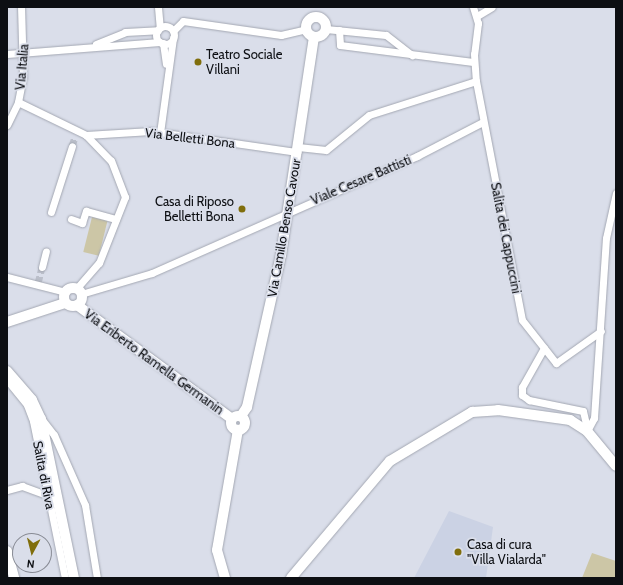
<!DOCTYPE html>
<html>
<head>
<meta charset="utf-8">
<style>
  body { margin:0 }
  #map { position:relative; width:623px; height:585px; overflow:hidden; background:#dadeea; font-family:Cabin,sans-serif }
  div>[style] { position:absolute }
  .built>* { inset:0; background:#cbd2e4 }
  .green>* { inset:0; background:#ccc6a6; transform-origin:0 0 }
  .street-tunnel>* { height:7px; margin-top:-3.5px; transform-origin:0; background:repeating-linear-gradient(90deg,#bbbfca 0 7px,transparent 0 10.5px) }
  .roads { filter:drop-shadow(0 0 1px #a3a7b2) drop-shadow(0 0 1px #a3a7b2) }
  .street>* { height:7px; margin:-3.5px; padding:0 3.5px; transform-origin:3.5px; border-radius:3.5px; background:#fff }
  .street>.ring { margin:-3.5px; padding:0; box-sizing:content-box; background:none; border:7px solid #fff; border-radius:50% }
  .secondary>* { height:10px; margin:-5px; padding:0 5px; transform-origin:5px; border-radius:5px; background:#fff }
  .secondary>.ring { margin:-5px; padding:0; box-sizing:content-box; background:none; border:10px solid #fff; border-radius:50% }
  .dots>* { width:11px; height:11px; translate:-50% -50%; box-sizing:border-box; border:2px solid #dadeea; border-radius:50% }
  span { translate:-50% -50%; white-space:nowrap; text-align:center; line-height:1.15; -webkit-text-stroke:3.5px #dadeea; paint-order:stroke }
  .poi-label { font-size:13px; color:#0d0f13 }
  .left { translate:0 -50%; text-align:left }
  .right { translate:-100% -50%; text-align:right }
  .street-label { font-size:13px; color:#0d0f13 }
  .frame { position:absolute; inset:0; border:8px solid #0d0f13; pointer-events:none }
  .north { position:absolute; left:12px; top:533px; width:40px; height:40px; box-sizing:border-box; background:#dadeea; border:1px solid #888b94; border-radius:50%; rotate:187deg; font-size:11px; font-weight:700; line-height:16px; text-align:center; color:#0d0f13 }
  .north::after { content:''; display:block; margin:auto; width:14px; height:18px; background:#806e0c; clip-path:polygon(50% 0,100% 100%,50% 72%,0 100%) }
</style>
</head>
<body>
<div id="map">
  <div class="built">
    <i style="clip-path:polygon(449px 511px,493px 527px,486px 578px,414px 578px)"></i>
  </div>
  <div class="green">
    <i style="left:92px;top:217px;width:16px;height:36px;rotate:14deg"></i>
    <i style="clip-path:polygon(592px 553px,616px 561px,616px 578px,582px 578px)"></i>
  </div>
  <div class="street-tunnel">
    <i style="left:72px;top:146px;width:9px;rotate:-72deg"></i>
    <i style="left:38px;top:283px;width:16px;rotate:-76deg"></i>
  </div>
  <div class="roads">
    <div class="street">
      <i style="left:158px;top:7px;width:21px;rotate:85deg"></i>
      <i style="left:473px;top:7px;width:17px;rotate:73deg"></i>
      <i style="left:478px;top:23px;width:31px;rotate:97deg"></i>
      <i style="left:474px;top:54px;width:27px;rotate:86deg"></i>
      <i style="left:476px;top:81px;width:243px;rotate:79.1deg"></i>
      <i style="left:522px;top:320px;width:55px;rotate:51.7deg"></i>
      <i style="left:556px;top:363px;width:55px;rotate:-35.4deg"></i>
      <i style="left:477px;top:16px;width:17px;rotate:-31deg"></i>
      <i class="ring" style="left:156px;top:26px;width:11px;height:11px"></i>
      <i style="left:326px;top:29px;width:60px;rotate:5.7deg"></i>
      <i style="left:386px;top:35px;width:33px;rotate:38deg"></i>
      <i style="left:339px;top:30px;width:15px;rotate:86deg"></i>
      <i style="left:340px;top:45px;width:134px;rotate:7.3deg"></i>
      <i style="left:173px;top:31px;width:14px;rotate:-45deg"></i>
      <i style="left:183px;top:21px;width:99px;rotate:8.1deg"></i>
      <i style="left:281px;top:35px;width:26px;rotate:-13deg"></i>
      <i style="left:163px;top:43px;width:21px;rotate:82deg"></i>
      <i style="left:96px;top:44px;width:31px;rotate:-22deg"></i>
      <i style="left:125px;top:32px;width:33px;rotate:-3deg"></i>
      <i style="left:7px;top:54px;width:153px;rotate:-4.5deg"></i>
      <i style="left:18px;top:102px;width:76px;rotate:25.9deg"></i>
      <i style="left:86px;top:135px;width:65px;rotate:-3.5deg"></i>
      <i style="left:151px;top:131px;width:148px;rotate:8.2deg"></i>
      <i style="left:7px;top:125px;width:25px;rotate:-64deg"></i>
      <i style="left:18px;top:102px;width:25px;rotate:-79deg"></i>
      <i style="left:23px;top:77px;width:70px;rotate:-91.6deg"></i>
      <i style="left:160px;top:133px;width:96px;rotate:-82.2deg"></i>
      <i style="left:298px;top:147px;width:28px;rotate:6deg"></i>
      <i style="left:326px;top:150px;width:55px;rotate:-39.1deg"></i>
      <i style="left:369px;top:115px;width:112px;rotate:-17.6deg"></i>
      <i style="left:51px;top:212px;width:69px;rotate:-72.3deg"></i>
      <i style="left:71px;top:219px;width:12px;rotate:20deg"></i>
      <i style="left:82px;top:223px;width:13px;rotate:-72deg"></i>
      <i style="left:86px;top:211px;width:31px;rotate:15deg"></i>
      <i style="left:42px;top:267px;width:16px;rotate:-76deg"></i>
      <i style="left:7px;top:277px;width:61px;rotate:14.3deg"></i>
      <i style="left:76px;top:289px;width:35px;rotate:-49deg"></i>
      <i style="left:99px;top:263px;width:71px;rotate:-68.5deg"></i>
      <i style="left:125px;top:197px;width:39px;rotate:-111deg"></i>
      <i style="left:111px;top:161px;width:36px;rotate:-134deg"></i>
      <i style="left:81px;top:294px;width:74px;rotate:-16.5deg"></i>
      <i style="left:152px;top:273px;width:290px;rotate:-23.8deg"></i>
      <i style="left:417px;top:156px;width:74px;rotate:-27.3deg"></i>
      <i style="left:544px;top:348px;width:45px;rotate:119.4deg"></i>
      <i style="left:522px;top:387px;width:8px;rotate:90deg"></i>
      <i style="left:522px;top:395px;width:9px;rotate:36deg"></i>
      <i style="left:529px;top:400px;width:55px;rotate:11.5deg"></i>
      <i style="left:583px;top:411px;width:17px;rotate:77deg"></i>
      <i style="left:7px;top:380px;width:32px;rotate:51deg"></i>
      <i style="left:27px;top:405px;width:17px;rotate:69deg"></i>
      <i style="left:33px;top:421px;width:160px;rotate:78.5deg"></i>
      <i style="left:43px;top:421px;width:18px;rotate:52deg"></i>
      <i style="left:54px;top:435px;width:77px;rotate:66.1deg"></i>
      <i style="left:85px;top:505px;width:74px;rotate:80.7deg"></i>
      <i style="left:587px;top:431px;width:15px;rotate:-62deg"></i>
      <i style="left:594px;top:418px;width:180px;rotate:-86.2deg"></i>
      <i style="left:606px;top:238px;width:46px;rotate:-77.5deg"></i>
      <i style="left:7px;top:490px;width:16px;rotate:-15deg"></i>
      <i style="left:22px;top:486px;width:29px;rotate:20deg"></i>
    </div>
    <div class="secondary">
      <i class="ring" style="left:306px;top:17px;width:10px;height:10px"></i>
      <i class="ring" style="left:64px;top:288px;width:8px;height:8px"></i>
      <i style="left:77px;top:305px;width:192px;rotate:36.3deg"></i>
      <i style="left:7px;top:322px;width:61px;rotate:-18.1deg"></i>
      <i style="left:7px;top:371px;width:38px;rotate:49deg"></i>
      <i style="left:32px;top:400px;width:21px;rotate:65deg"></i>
      <i style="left:41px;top:419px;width:162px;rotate:78.3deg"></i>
      <i class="ring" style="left:231px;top:416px;width:4px;height:4px"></i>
      <i style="left:241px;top:416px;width:11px;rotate:-56deg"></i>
      <i style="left:247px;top:407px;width:156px;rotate:-77.4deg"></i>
      <i style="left:281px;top:255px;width:220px;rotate:-81.4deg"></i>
      <i style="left:7px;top:551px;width:28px;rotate:75deg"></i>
      <i style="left:225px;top:578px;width:29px;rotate:-106deg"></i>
      <i style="left:217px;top:550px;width:122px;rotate:-80.1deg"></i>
      <i style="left:291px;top:578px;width:153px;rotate:-49.8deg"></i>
      <i style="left:390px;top:461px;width:96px;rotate:-30.9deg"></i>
      <i style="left:472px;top:412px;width:26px;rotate:-4deg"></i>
      <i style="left:498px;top:410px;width:73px;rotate:7.9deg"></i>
      <i style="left:570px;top:420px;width:20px;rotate:33deg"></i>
      <i style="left:587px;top:431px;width:45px;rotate:50.4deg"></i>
    </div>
  </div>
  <div class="dots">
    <i style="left:198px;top:62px;background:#806e0c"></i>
    <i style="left:242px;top:209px;background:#806e0c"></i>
    <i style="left:458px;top:552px;background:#806e0c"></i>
  </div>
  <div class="poi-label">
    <span class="left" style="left:206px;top:62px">Teatro Sociale<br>Villani</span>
    <span class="right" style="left:234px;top:209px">Casa di Riposo<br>Belletti Bona</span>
    <span class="left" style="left:467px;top:552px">Casa di cura<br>"Villa Vialarda"</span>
  </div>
  <div class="street-label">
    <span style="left:22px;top:67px;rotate:-85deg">Via Italia</span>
    <span style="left:190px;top:138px;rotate:7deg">Via Belletti Bona</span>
    <span style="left:361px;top:180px;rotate:-23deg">Viale Cesare Battisti</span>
    <span style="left:284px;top:228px;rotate:-80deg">Via Camillo Benso Cavour</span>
    <span style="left:506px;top:238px;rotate:79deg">Salita dei Cappuccini</span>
    <span style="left:154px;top:362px;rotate:36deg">Via Eriberto Ramella Germanin</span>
    <span style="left:44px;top:475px;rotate:79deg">Salita di Riva</span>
  </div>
  <div class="frame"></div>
  <div class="north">N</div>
</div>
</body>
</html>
